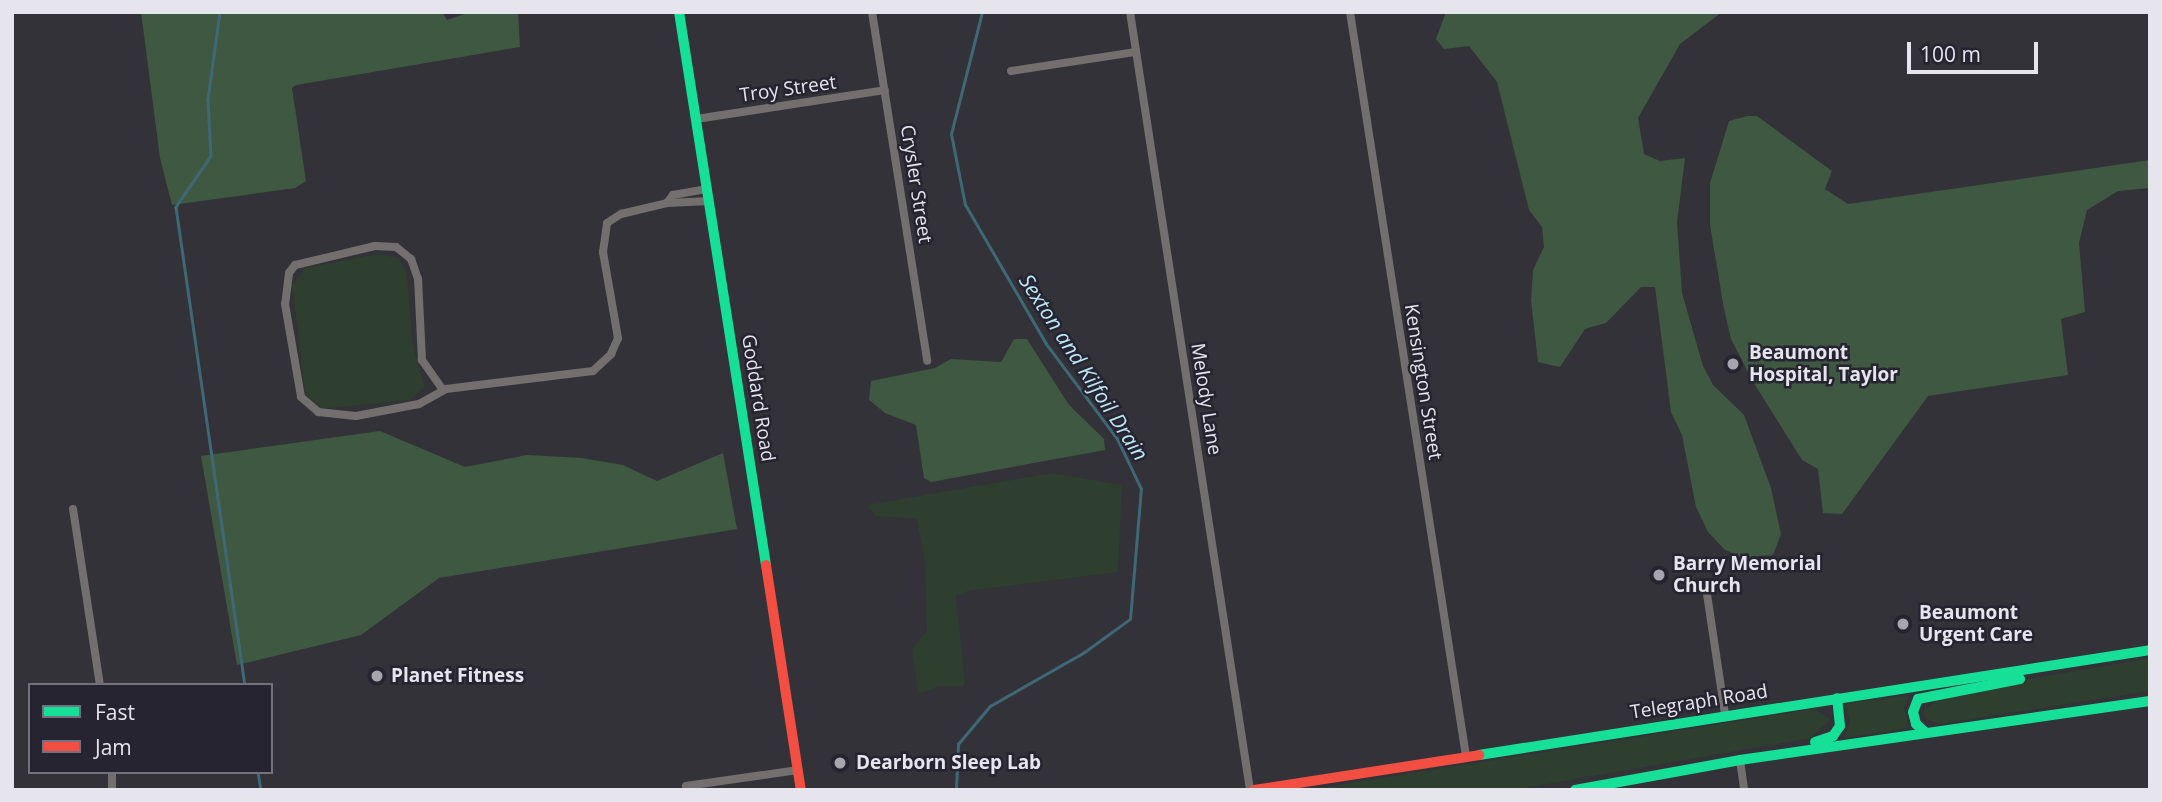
<!DOCTYPE html>
<html>
<head>
<meta charset="utf-8">
<style>
  body { margin:0 }
  #map { position:relative; width:2162px; height:802px; overflow:hidden; background:#323238; font-family:"Open Sans",sans-serif }
  div>[style] { position:absolute }
  .green>* { inset:0; background:#2e3e2f }
  .forest>* { inset:0; background:#3f5842 }
  .stream>* { height:2.5px; margin:-1.25px; padding:0 1.25px; transform-origin:1.25px; border-radius:1.25px; background:#3f6876 }
  .street>* { height:8px; margin:-4px; padding:0 4px; transform-origin:4px; border-radius:4px; background:#746f6f }
  .fast>* { height:10px; margin:-5px; padding:0 5px; transform-origin:5px; border-radius:5px; background:#16e098 }
  .jam>* { height:10px; margin:-5px; padding:0 5px; transform-origin:5px; border-radius:5px; background:#f24e42 }
  .dots>* { width:19px; height:19px; translate:-50% -50%; box-sizing:border-box; border:4px solid #262431; border-radius:50% }
  span { translate:-50% -50%; white-space:nowrap; text-align:center; line-height:1.15; -webkit-text-stroke:5px #262431; paint-order:stroke }
  .street-label { font-size:19px; color:#e6e5ee }
  .poi-label { font-size:19px; color:#e6e5ee; font-weight:700 }
  .left { translate:0 -50%; text-align:left }
  .water-label { font-size:21px; color:#bce9f8; font-style:italic }
  .frame { position:absolute; inset:0; border:14px solid #e6e5ee; pointer-events:none }
  .legend { position:absolute; left:28px; top:683px; width:245px; height:91px; box-sizing:border-box; background:#262431; border:2px solid #73717d; margin:0; padding:9px 12px; list-style:none; font-size:21px; color:#e6e5ee }
  .legend li { display:flex; align-items:center; gap:14px; height:35px }
  .legend b { width:35px; border:2px solid #73717d }
  .scale { position:absolute; left:1907px; top:42px; width:131px; height:32px; box-sizing:border-box; border:4px solid #e6e5ee; border-top:0; padding-left:9px; font-size:21px; line-height:24px; white-space:nowrap; color:#e6e5ee; -webkit-text-stroke:5px #262431; paint-order:stroke }
</style>
</head>
<body>
<div id="map">
  <div class="green">
    <i style="clip-path:polygon(377px 254px,399px 258px,407px 274px,413px 347px,425px 387px,410px 400px,320px 409px,305px 392px,292px 285px,305px 268px)"></i>
    <i style="clip-path:polygon(1052px 473px,1122px 485px,1118px 572px,968px 591px,956px 596px,965px 681px,963px 687px,939px 686px,918px 694px,912px 649px,927px 631px,925px 564px,917px 519px,875px 516px,867px 505px)"></i>
    <i style="clip-path:polygon(2150px 658px,2150px 691px,1939px 724px,1926px 719px,1923px 712px,1944px 694px)"></i>
    <i style="clip-path:polygon(1909px 695px,1904px 708px,1909px 728px,1844px 738px,1850px 722px,1845px 704px)"></i>
    <i style="clip-path:polygon(1814px 709px,1831px 719px,1811px 738px,1513px 790px,1305px 790px)"></i>
  </div>
  <div class="forest">
    <i style="clip-path:polygon(141px 12px,442px 12px,447px 20px,470px 12px,518px 12px,520px 47px,296px 85px,292px 88px,306px 181px,295px 188px,172px 205px,160px 158px)"></i>
    <i style="clip-path:polygon(1446px 12px,1722px 12px,1680px 44px,1638px 118px,1644px 154px,1660px 161px,1685px 158px,1677px 222px,1682px 293px,1703px 366px,1713px 385px,1744px 415px,1771px 488px,1781px 534px,1773px 555px,1740px 557px,1724px 549px,1708px 532px,1696px 507px,1682px 435px,1671px 412px,1655px 287px,1641px 287px,1606px 323px,1585px 329px,1560px 367px,1538px 362px,1531px 300px,1533px 270px,1544px 247px,1542px 227px,1529px 210px,1497px 82px,1469px 46px,1444px 49px,1436px 39px)"></i>
    <i style="clip-path:polygon(1747px 116px,1757px 116px,1832px 171px,1825px 189px,1848px 204px,2150px 160px,2150px 188px,2118px 191px,2087px 210px,2079px 243px,2085px 312px,2061px 319px,2068px 375px,1928px 396px,1842px 514px,1823px 513px,1818px 469px,1802px 460px,1752px 380px,1731px 339px,1724px 309px,1710px 225px,1710px 183px,1729px 121px)"></i>
    <i style="clip-path:polygon(1014px 339px,1027px 339px,1069px 405px,1104px 439px,1105px 450px,931px 482px,924px 478px,916px 425px,885px 413px,869px 400px,871px 381px,935px 368px,951px 359px,1001px 362px)"></i>
    <i style="clip-path:polygon(380px 431px,465px 467px,527px 455px,582px 458px,623px 465px,657px 481px,723px 453px,737px 529px,439px 578px,361px 635px,237px 665px,201px 456px)"></i>
  </div>
  <div class="stream">
    <i style="left:220px;top:12px;width:89px;rotate:97.8deg"></i>
    <i style="left:208px;top:100px;width:56px;rotate:86.9deg"></i>
    <i style="left:211px;top:156px;width:62px;rotate:124.5deg"></i>
    <i style="left:176px;top:207px;width:483px;rotate:81.8deg"></i>
    <i style="left:258px;top:772px;width:18px;rotate:81deg"></i>
    <i style="left:956px;top:790px;width:46px;rotate:-87.5deg"></i>
    <i style="left:958px;top:744px;width:50px;rotate:-49.9deg"></i>
    <i style="left:990px;top:706px;width:107px;rotate:-29.7deg"></i>
    <i style="left:1083px;top:653px;width:58px;rotate:-35.9deg"></i>
    <i style="left:1130px;top:619px;width:130px;rotate:-85.2deg"></i>
    <i style="left:1141px;top:489px;width:55px;rotate:-115.6deg"></i>
    <i style="left:1117px;top:439px;width:119px;rotate:-126.8deg"></i>
    <i style="left:1046px;top:344px;width:161px;rotate:-120.2deg"></i>
    <i style="left:965px;top:205px;width:72px;rotate:-101.2deg"></i>
    <i style="left:951px;top:134px;width:126px;rotate:-75.7deg"></i>
  </div>
  <div class="street">
    <i style="left:872px;top:12px;width:353px;rotate:81deg"></i>
    <i style="left:1130px;top:12px;width:787px;rotate:81.23deg"></i>
    <i style="left:1350px;top:12px;width:753px;rotate:81.14deg"></i>
    <i style="left:1011px;top:71px;width:125px;rotate:-8.7deg"></i>
    <i style="left:696px;top:119px;width:191px;rotate:-8.7deg"></i>
    <i style="left:667px;top:203px;width:10px;rotate:-53deg"></i>
    <i style="left:673px;top:195px;width:35px;rotate:-10deg"></i>
    <i style="left:443px;top:390px;width:37px;rotate:-125deg"></i>
    <i style="left:422px;top:360px;width:81px;rotate:-92.8deg"></i>
    <i style="left:418px;top:279px;width:21px;rotate:-109deg"></i>
    <i style="left:411px;top:259px;width:19px;rotate:-141deg"></i>
    <i style="left:396px;top:247px;width:21px;rotate:-177deg"></i>
    <i style="left:375px;top:246px;width:82px;rotate:166.6deg"></i>
    <i style="left:295px;top:265px;width:10px;rotate:127deg"></i>
    <i style="left:289px;top:273px;width:31px;rotate:97deg"></i>
    <i style="left:285px;top:304px;width:94px;rotate:80.2deg"></i>
    <i style="left:301px;top:397px;width:23px;rotate:41deg"></i>
    <i style="left:318px;top:412px;width:38px;rotate:6deg"></i>
    <i style="left:356px;top:416px;width:64px;rotate:-10.8deg"></i>
    <i style="left:419px;top:404px;width:31px;rotate:-29deg"></i>
    <i style="left:446px;top:389px;width:148px;rotate:-7deg"></i>
    <i style="left:593px;top:371px;width:25px;rotate:-43deg"></i>
    <i style="left:611px;top:354px;width:17px;rotate:-66deg"></i>
    <i style="left:618px;top:338px;width:87px;rotate:-99.9deg"></i>
    <i style="left:603px;top:252px;width:29px;rotate:-82deg"></i>
    <i style="left:607px;top:223px;width:17px;rotate:-33deg"></i>
    <i style="left:621px;top:214px;width:47px;rotate:-13.4deg"></i>
    <i style="left:667px;top:203px;width:42px;rotate:-2.7deg"></i>
    <i style="left:73px;top:509px;width:178px;rotate:81.3deg"></i>
    <i style="left:1707px;top:594px;width:122px;rotate:81.5deg"></i>
    <i style="left:1740px;top:760px;width:30px;rotate:82deg"></i>
    <i style="left:686px;top:786px;width:113px;rotate:-8.1deg"></i>
    <i style="left:112px;top:790px;width:18px;rotate:-90deg"></i>
  </div>
  <div class="fast">
    <i style="left:679px;top:12px;width:560px;rotate:81.06deg"></i>
    <i style="left:1925px;top:732px;width:12px;rotate:-138deg"></i>
    <i style="left:1916px;top:724px;width:12px;rotate:-104deg"></i>
    <i style="left:1913px;top:712px;width:14px;rotate:-69deg"></i>
    <i style="left:1918px;top:699px;width:104px;rotate:-11.1deg"></i>
    <i style="left:1815px;top:742px;width:19px;rotate:-18deg"></i>
    <i style="left:1833px;top:736px;width:12px;rotate:-55deg"></i>
    <i style="left:1840px;top:726px;width:28px;rotate:-96deg"></i>
    <i style="left:1479px;top:755px;width:679px;rotate:-8.89deg"></i>
    <i style="left:1575px;top:790px;width:168px;rotate:-10.3deg"></i>
    <i style="left:1740px;top:760px;width:414px;rotate:-8.2deg"></i>
  </div>
  <div class="jam">
    <i style="left:766px;top:565px;width:228px;rotate:81.2deg"></i>
    <i style="left:1254px;top:790px;width:228px;rotate:-8.8deg"></i>
  </div>
  <div class="dots">
    <i style="left:1733px;top:364px;background:#a7a6ae"></i>
    <i style="left:1659px;top:575px;background:#a7a6ae"></i>
    <i style="left:1903px;top:624px;background:#a7a6ae"></i>
    <i style="left:377px;top:676px;background:#a7a6ae"></i>
    <i style="left:840px;top:763px;background:#a7a6ae"></i>
  </div>
  <div class="street-label">
    <span style="left:788px;top:89px;rotate:-8deg">Troy Street</span>
    <span style="left:916px;top:184px;rotate:81deg">Crysler Street</span>
    <span style="left:1423px;top:382px;rotate:81deg">Kensington Street</span>
    <span style="left:758px;top:398px;rotate:81deg">Goddard Road</span>
    <span style="left:1206px;top:399px;rotate:81deg">Melody Lane</span>
    <span style="left:1699px;top:702px;rotate:-9deg">Telegraph Road</span>
  </div>
  <div class="poi-label">
    <span class="left" style="left:1749px;top:364px">Beaumont<br>Hospital, Taylor</span>
    <span class="left" style="left:1673px;top:575px">Barry Memorial<br>Church</span>
    <span class="left" style="left:1919px;top:624px">Beaumont<br>Urgent Care</span>
    <span class="left" style="left:391px;top:676px">Planet Fitness</span>
    <span class="left" style="left:856px;top:763px">Dearborn Sleep Lab</span>
  </div>
  <div class="water-label">
    <span style="left:1084px;top:367px;rotate:57deg">Sexton and Kilfoil Drain</span>
  </div>
  <div class="frame"></div>
  <ul class="legend">
  <li><b style="height:9px;background:#16e098"></b>Fast</li>
  <li><b style="height:9px;background:#f24e42"></b>Jam</li>
  </ul>
  <div class="scale">100 m</div>
</div>
</body>
</html>
